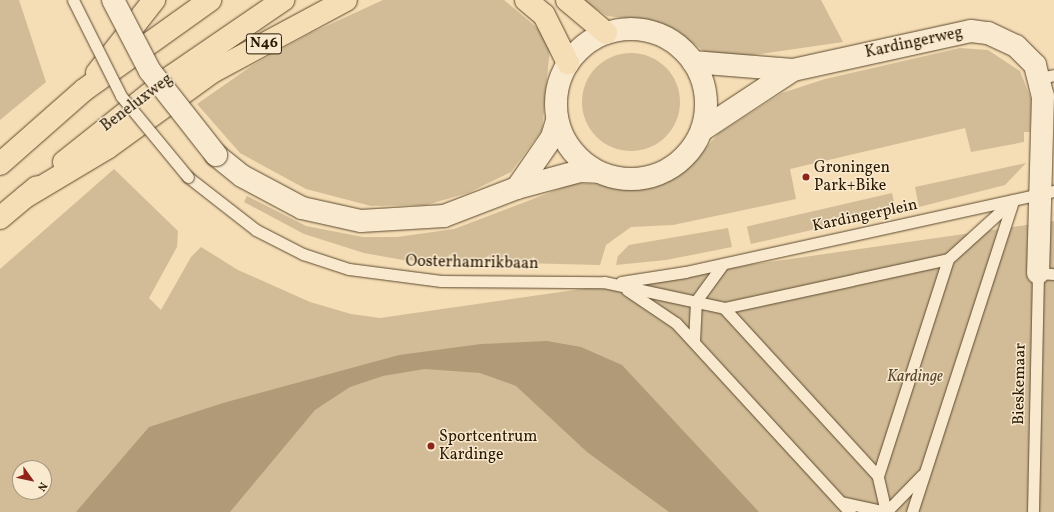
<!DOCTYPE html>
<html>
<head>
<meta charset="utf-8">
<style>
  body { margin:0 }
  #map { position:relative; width:1054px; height:512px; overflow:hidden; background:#f5ddb5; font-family:Vollkorn,serif }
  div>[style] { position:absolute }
  .green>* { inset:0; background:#d2bc97; transform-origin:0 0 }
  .round { border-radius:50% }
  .water>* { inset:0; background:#b09a78 }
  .roads { filter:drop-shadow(0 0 1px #5c4a2f) drop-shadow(0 0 1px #5c4a2f) }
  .service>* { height:11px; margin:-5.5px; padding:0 5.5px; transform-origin:5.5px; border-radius:5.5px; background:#f8e9cf }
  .minor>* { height:22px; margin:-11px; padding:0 11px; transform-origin:11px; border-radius:11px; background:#f8e9cf }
  .tertiary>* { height:22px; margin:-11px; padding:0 11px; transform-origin:11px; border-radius:11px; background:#f8e9cf }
  .tertiary>.ring { margin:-11px; padding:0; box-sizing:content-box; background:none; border:22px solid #f8e9cf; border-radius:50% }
  .trunk>* { height:22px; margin:-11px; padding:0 11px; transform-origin:11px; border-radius:11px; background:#f5ddb5 }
  .bridges { filter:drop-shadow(0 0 1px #5c4a2f) drop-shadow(0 0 1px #5c4a2f) }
  .service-bridge>* { height:11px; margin:-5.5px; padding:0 5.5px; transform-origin:5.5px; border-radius:5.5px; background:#f8e9cf }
  .tertiary-bridge>* { height:22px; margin:-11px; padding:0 11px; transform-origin:11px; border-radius:11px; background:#f8e9cf }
  .dots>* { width:11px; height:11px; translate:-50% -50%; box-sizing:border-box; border:2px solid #f8e9cf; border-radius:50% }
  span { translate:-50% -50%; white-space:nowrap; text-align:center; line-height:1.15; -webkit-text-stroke:3px #f8e9cf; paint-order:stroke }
  .shield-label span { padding:1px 3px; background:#f8e9cf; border:1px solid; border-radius:3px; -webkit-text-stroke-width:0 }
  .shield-label { font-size:15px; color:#291902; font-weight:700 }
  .street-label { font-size:16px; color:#291902 }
  .poi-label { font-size:16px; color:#291902 }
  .left { translate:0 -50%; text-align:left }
  .park-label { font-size:16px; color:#5c4a2f; font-style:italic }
  .north { position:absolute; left:12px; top:460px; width:40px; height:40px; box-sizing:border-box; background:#f8e9cf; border:1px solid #a5967d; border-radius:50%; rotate:123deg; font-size:11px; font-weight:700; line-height:16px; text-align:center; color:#291902 }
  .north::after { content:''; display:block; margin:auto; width:14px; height:18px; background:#8f2418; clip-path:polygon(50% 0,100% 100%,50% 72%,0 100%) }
</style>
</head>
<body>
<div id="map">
  <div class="green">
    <i style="clip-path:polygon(0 0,19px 0,46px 82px,0 120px)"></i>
    <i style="clip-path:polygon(383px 0,504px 0,542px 32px,550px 48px,542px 130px,511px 172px,468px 193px,426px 205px,371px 206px,306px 189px,240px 153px,197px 104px,253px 65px,311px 33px)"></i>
    <i style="clip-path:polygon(583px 0,821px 0,843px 42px,740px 57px,705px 52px,675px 30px,648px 21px,607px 16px)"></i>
    <i style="clip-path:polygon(960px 48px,988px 50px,1020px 71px,1031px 99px,1030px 132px,1024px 132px,1024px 142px,971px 152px,965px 128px,790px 169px,796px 199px,673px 225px,631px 227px,606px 245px,600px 265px,403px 260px,364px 253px,304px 234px,244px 202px,247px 196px,306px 226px,363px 237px,397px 237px,454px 229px,575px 183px,642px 187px,692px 164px,718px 134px,782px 93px,825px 79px)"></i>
    <i class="round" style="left:582px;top:53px;width:98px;height:98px"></i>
    <i style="clip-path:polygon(1026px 163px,1005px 185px,919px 207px,915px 187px)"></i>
    <i style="clip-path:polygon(evenodd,114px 169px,178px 231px,177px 247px,149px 298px,161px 310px,191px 257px,201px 247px,238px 270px,310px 302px,351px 314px,380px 318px,1054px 221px,1054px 512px,0 512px,0 269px,114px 169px,20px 468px,44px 468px,44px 492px,20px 492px,20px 468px)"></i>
    <i style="left:892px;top:193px;width:18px;height:149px;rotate:77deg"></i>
    <i style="clip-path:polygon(728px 228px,732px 247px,666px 260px,616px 265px,618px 256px,629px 245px)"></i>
  </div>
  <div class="water">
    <i style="clip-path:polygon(547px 341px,581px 347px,622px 365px,759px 512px,669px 512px,587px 452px,516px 386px,480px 373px,425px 369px,383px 376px,350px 387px,315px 410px,230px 512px,76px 512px,149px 427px,223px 403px,399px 355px,481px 344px)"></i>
  </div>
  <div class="roads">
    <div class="service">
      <i style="left:1040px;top:78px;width:14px;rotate:-12deg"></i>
      <i style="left:188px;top:177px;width:86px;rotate:37.9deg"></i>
      <i style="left:256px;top:230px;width:53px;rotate:27.1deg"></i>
      <i style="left:303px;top:254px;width:48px;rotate:18.1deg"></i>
      <i style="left:349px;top:269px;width:93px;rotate:7.4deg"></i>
      <i style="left:441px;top:281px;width:163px;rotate:0.4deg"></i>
      <i style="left:604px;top:282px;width:123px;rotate:12.2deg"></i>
      <i style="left:724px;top:308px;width:229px;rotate:-12.3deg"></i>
      <i style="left:948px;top:259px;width:88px;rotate:-42.2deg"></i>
      <i style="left:621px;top:282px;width:65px;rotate:-8.9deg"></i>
      <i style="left:685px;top:272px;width:378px;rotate:-12.4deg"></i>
      <i style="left:627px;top:290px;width:59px;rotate:34deg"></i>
      <i style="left:676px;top:323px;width:257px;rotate:47.4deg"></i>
      <i style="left:724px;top:308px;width:228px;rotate:47.5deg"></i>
      <i style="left:694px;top:341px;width:40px;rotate:-87.1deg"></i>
      <i style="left:696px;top:301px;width:46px;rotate:-53.9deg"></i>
      <i style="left:841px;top:502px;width:46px;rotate:12.5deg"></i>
      <i style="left:886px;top:512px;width:37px;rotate:-103deg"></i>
      <i style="left:878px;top:476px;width:228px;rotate:-72.1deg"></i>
      <i style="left:886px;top:512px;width:52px;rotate:-45.8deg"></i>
      <i style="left:912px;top:512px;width:327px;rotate:-72deg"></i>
      <i style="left:1033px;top:512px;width:239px;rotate:-88.8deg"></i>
      <i style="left:1038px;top:273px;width:16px;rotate:4deg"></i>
    </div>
    <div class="minor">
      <i style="left:693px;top:62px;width:100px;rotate:4.6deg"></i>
      <i style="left:793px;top:70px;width:182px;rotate:-12.4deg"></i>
      <i style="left:971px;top:31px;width:17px;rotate:7deg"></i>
      <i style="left:988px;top:33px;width:31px;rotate:25deg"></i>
      <i style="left:1016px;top:46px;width:27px;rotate:45deg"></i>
      <i style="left:1035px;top:65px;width:32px;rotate:76deg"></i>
      <i style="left:1043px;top:96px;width:177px;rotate:91.6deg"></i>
      <i style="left:702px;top:130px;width:109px;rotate:-33.4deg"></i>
    </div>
    <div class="tertiary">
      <i class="ring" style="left:556px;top:29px;width:128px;height:128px"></i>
      <i style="left:216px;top:155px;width:33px;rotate:39deg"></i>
      <i style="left:242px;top:176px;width:68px;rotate:28.1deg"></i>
      <i style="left:302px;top:208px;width:60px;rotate:12.4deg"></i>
      <i style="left:361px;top:221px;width:83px;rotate:-3.4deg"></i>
      <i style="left:444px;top:216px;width:78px;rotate:-21deg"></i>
      <i style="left:517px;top:188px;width:65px;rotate:-15.1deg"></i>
      <i style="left:580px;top:171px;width:17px;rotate:3deg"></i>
      <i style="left:517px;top:188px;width:62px;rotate:-55.5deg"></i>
      <i style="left:552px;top:137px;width:17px;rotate:-73deg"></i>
    </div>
    <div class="trunk">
      <i style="left:526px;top:0;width:23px;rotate:40deg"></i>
      <i style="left:544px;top:15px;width:54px;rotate:63.4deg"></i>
      <i style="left:567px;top:0;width:51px;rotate:40.2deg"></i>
      <i style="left:97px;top:73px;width:93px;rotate:-52deg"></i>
      <i style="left:64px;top:162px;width:138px;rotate:-38.5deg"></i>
      <i style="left:172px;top:76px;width:135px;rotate:-34.4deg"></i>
      <i style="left:0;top:164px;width:112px;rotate:-41.4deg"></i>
      <i style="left:84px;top:90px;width:155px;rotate:-35.5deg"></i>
      <i style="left:25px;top:197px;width:96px;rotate:-30.9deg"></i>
      <i style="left:107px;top:148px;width:130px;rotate:-35.9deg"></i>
      <i style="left:212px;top:72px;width:152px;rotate:-28.2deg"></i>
      <i style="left:0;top:218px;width:48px;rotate:-40deg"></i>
    </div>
  </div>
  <div class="bridges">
    <div class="service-bridge">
      <i style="left:73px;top:0;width:107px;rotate:63.4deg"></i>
      <i style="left:121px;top:96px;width:105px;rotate:50.4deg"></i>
    </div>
    <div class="tertiary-bridge">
      <i style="left:113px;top:0;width:80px;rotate:62.5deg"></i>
      <i style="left:150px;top:71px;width:107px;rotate:51.8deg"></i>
    </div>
  </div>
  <div class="dots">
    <i style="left:806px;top:177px;background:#8f2418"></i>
    <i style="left:431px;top:446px;background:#8f2418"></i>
  </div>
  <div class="shield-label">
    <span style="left:264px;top:44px">N46</span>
  </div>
  <div class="street-label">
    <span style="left:914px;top:43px;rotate:-12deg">Kardingerweg</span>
    <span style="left:137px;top:103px;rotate:-37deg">Beneluxweg</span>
    <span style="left:865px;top:216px;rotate:-12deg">Kardingerplein</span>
    <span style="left:472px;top:263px;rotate:1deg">Oosterhamrikbaan</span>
    <span style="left:1020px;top:384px;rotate:-89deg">Bieskemaar</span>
  </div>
  <div class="poi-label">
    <span class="left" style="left:814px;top:177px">Groningen<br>Park+Bike</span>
    <span class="left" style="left:439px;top:446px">Sportcentrum<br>Kardinge</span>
  </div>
  <div class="park-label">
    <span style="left:915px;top:377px">Kardinge</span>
  </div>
  <div class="north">N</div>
</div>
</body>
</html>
